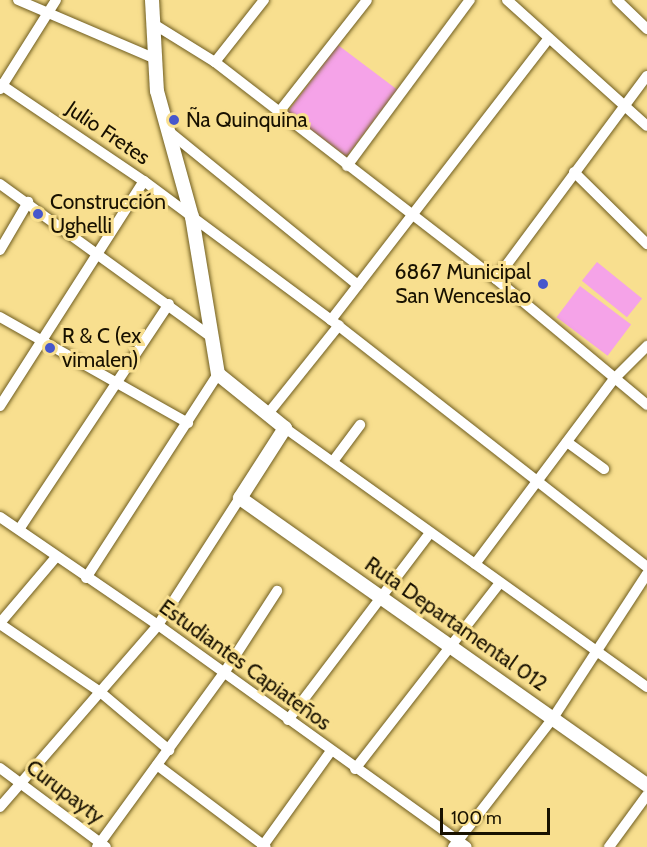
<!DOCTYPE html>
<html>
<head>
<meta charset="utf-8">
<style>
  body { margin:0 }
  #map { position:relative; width:647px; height:847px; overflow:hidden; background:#f8df8f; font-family:Cabin,sans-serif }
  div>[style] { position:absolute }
  .green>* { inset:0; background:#f5a3e8; transform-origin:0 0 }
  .roads { filter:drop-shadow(0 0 2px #6f5d20) drop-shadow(0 0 2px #6f5d20) }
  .minor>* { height:10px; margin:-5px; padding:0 5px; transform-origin:5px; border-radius:5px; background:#fff }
  .major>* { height:14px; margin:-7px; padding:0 7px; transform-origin:7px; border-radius:7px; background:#fff }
  .dots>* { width:16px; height:16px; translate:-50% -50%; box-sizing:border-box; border:3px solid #f8df8f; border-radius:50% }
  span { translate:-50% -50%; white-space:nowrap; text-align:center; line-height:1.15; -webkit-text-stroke:6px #f8df8f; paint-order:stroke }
  .poi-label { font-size:21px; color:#181100 }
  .left { translate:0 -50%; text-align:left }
  .right { translate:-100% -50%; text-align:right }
  .street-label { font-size:21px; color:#181100 }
  .scale { position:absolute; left:440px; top:808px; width:110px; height:27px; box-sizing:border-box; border:3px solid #181100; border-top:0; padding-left:8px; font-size:18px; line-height:21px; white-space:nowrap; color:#181100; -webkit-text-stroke:4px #f8df8f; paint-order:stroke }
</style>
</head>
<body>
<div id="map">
  <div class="green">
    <i style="left:338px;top:45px;width:74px;height:84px;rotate:37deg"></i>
    <i style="left:597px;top:262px;width:58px;height:24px;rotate:39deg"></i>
    <i style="left:580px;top:286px;width:64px;height:39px;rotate:37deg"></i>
  </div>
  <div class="roads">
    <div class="minor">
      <i style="left:18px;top:0;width:147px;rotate:23.2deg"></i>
      <i style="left:507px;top:0;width:188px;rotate:42deg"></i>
      <i style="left:617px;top:0;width:42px;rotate:44deg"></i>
      <i style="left:152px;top:23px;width:74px;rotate:31.8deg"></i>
      <i style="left:215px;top:62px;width:355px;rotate:37.7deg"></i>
      <i style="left:496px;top:279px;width:197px;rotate:39.8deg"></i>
      <i style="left:215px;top:62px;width:79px;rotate:-51.7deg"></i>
      <i style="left:0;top:84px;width:174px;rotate:34deg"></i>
      <i style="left:144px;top:181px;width:233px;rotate:36.6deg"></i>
      <i style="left:331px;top:320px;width:401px;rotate:38deg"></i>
      <i style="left:0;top:89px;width:105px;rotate:-57.8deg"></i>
      <i style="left:279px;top:112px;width:142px;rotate:-51.8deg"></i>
      <i style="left:167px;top:130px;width:246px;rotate:39.1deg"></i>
      <i style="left:347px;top:166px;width:207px;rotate:-53.5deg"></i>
      <i style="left:574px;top:172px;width:103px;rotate:44.6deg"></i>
      <i style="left:0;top:184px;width:259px;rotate:35.9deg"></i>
      <i style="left:0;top:250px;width:56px;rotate:-59.7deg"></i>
      <i style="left:496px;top:279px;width:253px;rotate:-53.4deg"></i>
      <i style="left:0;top:317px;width:216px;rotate:29.4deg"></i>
      <i style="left:331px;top:320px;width:356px;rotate:-52.3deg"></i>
      <i style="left:0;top:406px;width:267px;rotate:-57.4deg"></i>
      <i style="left:267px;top:415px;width:115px;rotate:-51.3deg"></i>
      <i style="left:285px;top:428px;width:445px;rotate:35.6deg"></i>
      <i style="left:567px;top:442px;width:46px;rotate:36.1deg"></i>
      <i style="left:334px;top:460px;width:44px;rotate:-53.4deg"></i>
      <i style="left:0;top:517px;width:191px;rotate:34.4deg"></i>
      <i style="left:158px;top:625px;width:380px;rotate:35.7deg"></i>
      <i style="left:20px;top:528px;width:269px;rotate:-56.4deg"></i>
      <i style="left:475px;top:564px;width:231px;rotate:-53.1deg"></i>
      <i style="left:614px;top:379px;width:47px;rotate:-45deg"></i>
      <i style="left:86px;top:578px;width:243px;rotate:-57.1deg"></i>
      <i style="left:0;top:623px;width:87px;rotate:-49.7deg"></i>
      <i style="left:0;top:624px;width:120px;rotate:34.1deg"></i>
      <i style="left:99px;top:691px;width:92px;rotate:40.1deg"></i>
      <i style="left:288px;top:720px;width:235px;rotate:-52.8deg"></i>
      <i style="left:157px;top:765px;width:136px;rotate:37deg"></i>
      <i style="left:0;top:768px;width:132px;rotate:36.7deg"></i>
      <i style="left:355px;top:769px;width:236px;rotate:-52.1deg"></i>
      <i style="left:0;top:807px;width:241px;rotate:-49deg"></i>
      <i style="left:158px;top:625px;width:151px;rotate:-57.2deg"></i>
      <i style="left:97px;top:847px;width:215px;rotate:-53.9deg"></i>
      <i style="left:224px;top:673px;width:98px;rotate:-57.1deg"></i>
      <i style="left:262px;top:847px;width:118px;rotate:-54.3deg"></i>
      <i style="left:453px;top:847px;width:163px;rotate:-52.2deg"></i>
      <i style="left:553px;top:718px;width:172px;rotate:-56.9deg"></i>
      <i style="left:609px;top:847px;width:64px;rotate:-53.8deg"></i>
    </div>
    <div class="major">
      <i style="left:152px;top:0;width:91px;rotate:86.9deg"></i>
      <i style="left:157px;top:91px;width:131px;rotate:74.5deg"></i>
      <i style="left:192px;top:217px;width:159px;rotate:80.6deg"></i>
      <i style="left:218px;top:374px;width:86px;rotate:38.9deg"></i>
      <i style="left:285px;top:428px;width:83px;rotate:122.7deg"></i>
      <i style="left:240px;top:498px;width:498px;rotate:35.2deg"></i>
    </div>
  </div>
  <div class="dots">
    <i style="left:174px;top:120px;background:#4757cc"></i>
    <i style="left:38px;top:214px;background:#4757cc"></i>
    <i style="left:543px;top:284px;background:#4757cc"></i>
    <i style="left:50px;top:348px;background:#4757cc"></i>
  </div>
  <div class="poi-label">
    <span class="left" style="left:186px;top:120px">Ña Quinquina</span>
    <span class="left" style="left:50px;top:214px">Construcción<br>Ughelli</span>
    <span class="right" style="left:531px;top:284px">6867 Municipal<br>San Wenceslao</span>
    <span class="left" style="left:62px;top:348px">R &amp; C (ex<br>vimalen)</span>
  </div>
  <div class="street-label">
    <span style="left:108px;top:133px;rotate:34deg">Julio Fretes</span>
    <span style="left:456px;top:624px;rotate:35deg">Ruta Departamental 012</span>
    <span style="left:245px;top:665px;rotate:36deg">Estudiantes Capiateños</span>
    <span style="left:65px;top:792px;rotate:37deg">Curupayty</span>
  </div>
  <div class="scale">100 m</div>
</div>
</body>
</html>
